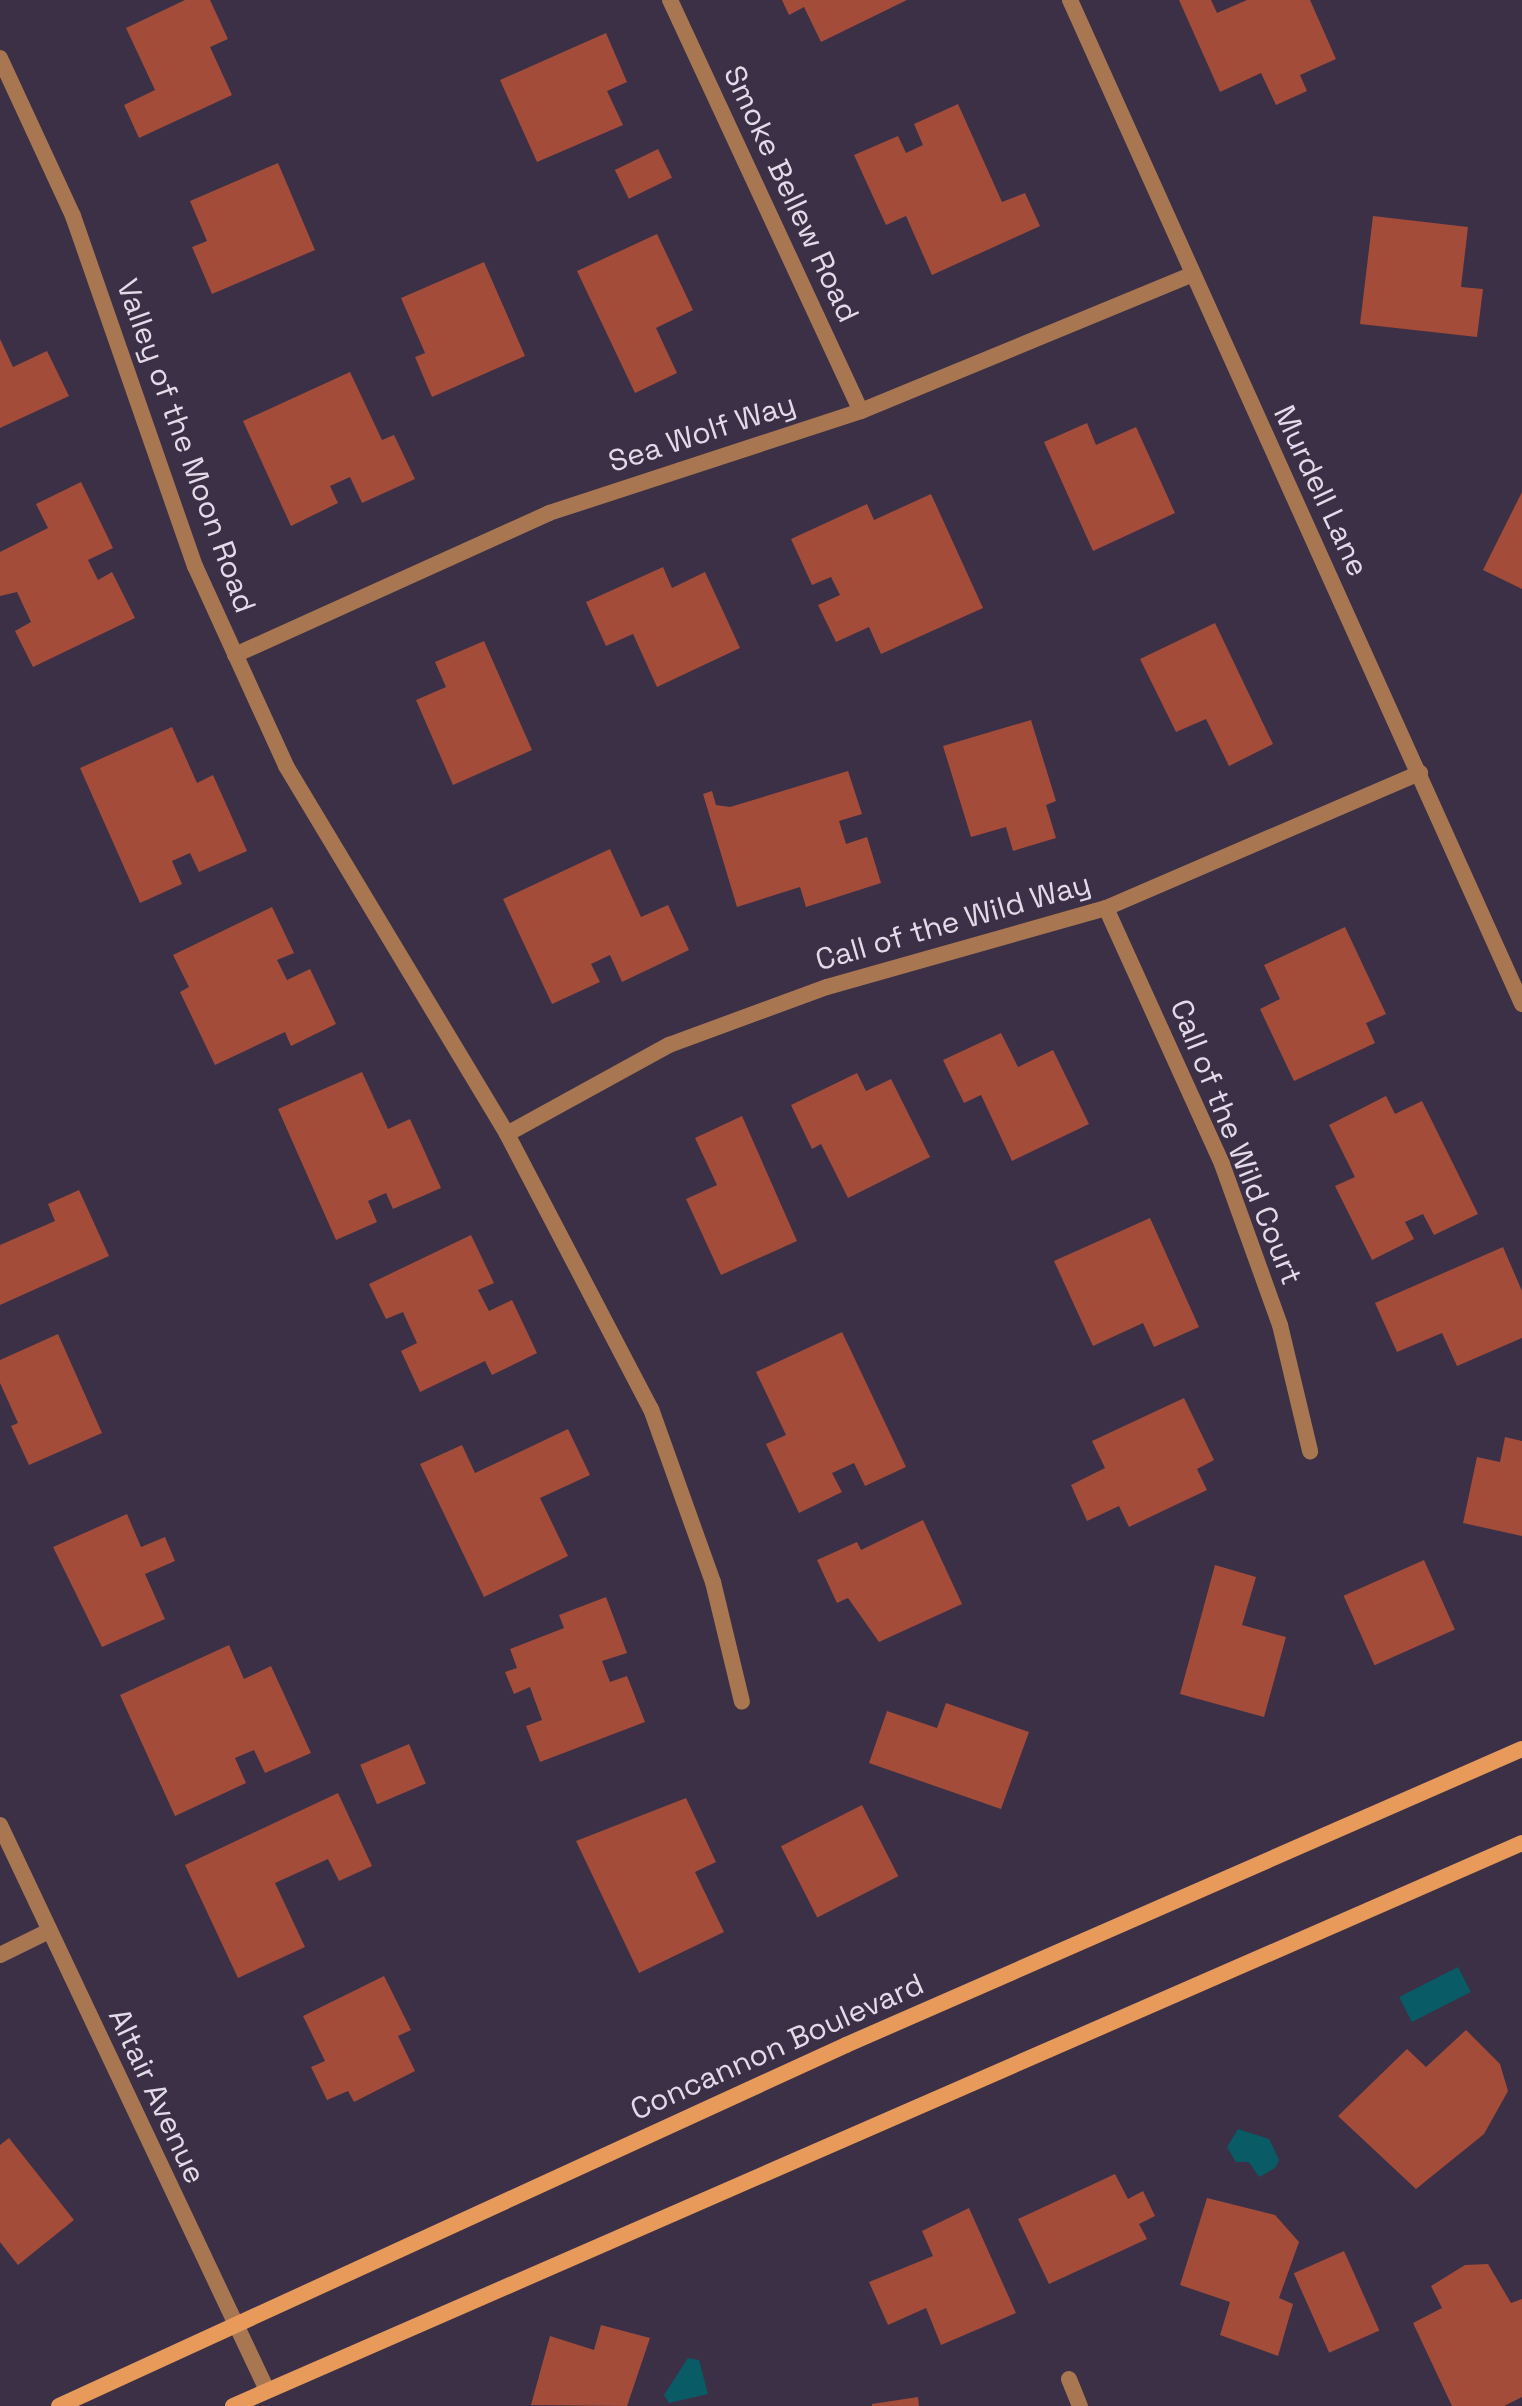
<!DOCTYPE html>
<html>
<head>
<meta charset="utf-8">
<style>
  body { margin:0 }
  #map { position:relative; width:1522px; height:2406px; overflow:hidden; background:#3c3046; font-family:"Space Grotesk",sans-serif }
  div>[style] { position:absolute }
  .water>* { inset:0; background:#095b65; transform-origin:0 0 }
  .building>* { inset:0; background:#a34c39; transform-origin:0 0 }
  .minor>* { height:16px; margin:-8px; padding:0 8px; transform-origin:8px; border-radius:8px; background:#a87751 }
  .tertiary>* { height:16px; margin:-8px; padding:0 8px; transform-origin:8px; border-radius:8px; background:#a87751 }
  .secondary>* { height:16px; margin:-8px; padding:0 8px; transform-origin:8px; border-radius:8px; background:#e89a5b }
  span { translate:-50% -50%; white-space:nowrap; text-align:center; line-height:1.15; -webkit-text-stroke:6px #3c3046; paint-order:stroke }
  .street-label { font-size:30px; color:#e2dbe9 }
</style>
</head>
<body>
<div id="map">
  <div class="water">
    <i style="left:1458px;top:1967px;width:28px;height:66px;rotate:63deg"></i>
    <i style="clip-path:polygon(1238px 2129px,1269px 2139px,1279px 2160px,1275px 2168px,1259px 2177px,1249px 2162px,1236px 2162px,1227px 2147px)"></i>
    <i style="clip-path:polygon(688px 2358px,699px 2360px,708px 2394px,669px 2403px,664px 2395px)"></i>
  </div>
  <div class="building">
    <i style="clip-path:polygon(185px 0,210px 0,228px 39px,210px 47px,232px 95px,139px 138px,124px 105px,155px 90px,126px 28px)"></i>
    <i style="clip-path:polygon(782px 0,907px 0,821px 42px,804px 7px,789px 15px)"></i>
    <i style="clip-path:polygon(1179px 0,1211px 0,1217px 13px,1247px 0,1310px 0,1336px 59px,1300px 75px,1307px 91px,1276px 105px,1261px 73px,1220px 92px)"></i>
    <i style="clip-path:polygon(606px 33px,627px 82px,607px 91px,623px 125px,537px 162px,500px 80px)"></i>
    <i style="clip-path:polygon(958px 104px,1002px 202px,1025px 193px,1040px 226px,932px 275px,906px 216px,886px 225px,854px 155px,898px 136px,906px 153px,923px 145px,914px 124px)"></i>
    <i style="left:658px;top:149px;width:32px;height:48px;rotate:64deg"></i>
    <i style="clip-path:polygon(278px 163px,315px 250px,212px 294px,192px 247px,207px 241px,190px 201px)"></i>
    <i style="clip-path:polygon(1373px 216px,1468px 227px,1461px 287px,1483px 289px,1477px 337px,1360px 324px)"></i>
    <i style="clip-path:polygon(657px 234px,693px 310px,656px 328px,677px 373px,635px 393px,577px 271px)"></i>
    <i style="clip-path:polygon(484px 262px,525px 356px,432px 397px,415px 357px,425px 353px,401px 298px)"></i>
    <i style="clip-path:polygon(0 339px,13px 367px,47px 351px,69px 396px,0 428px)"></i>
    <i style="clip-path:polygon(350px 372px,382px 440px,394px 435px,415px 479px,362px 503px,350px 477px,330px 486px,338px 503px,291px 526px,243px 421px)"></i>
    <i style="clip-path:polygon(1087px 423px,1096px 445px,1136px 427px,1175px 513px,1093px 551px,1044px 442px)"></i>
    <i style="clip-path:polygon(81px 482px,113px 548px,88px 560px,98px 580px,112px 572px,135px 618px,33px 667px,15px 631px,31px 622px,17px 592px,0 596px,0 552px,48px 528px,36px 504px)"></i>
    <i style="clip-path:polygon(1522px 492px,1522px 589px,1483px 570px)"></i>
    <i style="clip-path:polygon(931px 494px,983px 608px,881px 654px,869px 627px,836px 642px,818px 605px,840px 595px,831px 577px,812px 585px,791px 539px,867px 504px,874px 520px)"></i>
    <i style="clip-path:polygon(663px 567px,672px 588px,705px 572px,740px 648px,657px 687px,633px 634px,606px 646px,586px 602px)"></i>
    <i style="clip-path:polygon(1215px 623px,1273px 744px,1229px 766px,1206px 719px,1176px 732px,1140px 659px)"></i>
    <i style="clip-path:polygon(484px 641px,532px 750px,453px 785px,416px 700px,446px 687px,435px 662px)"></i>
    <i style="clip-path:polygon(1031px 720px,1056px 801px,1046px 805px,1056px 838px,1013px 851px,1006px 827px,971px 837px,943px 746px)"></i>
    <i style="clip-path:polygon(172px 727px,197px 783px,213px 775px,247px 851px,199px 872px,190px 853px,172px 861px,182px 884px,140px 903px,80px 768px)"></i>
    <i style="clip-path:polygon(848px 771px,862px 814px,839px 821px,846px 844px,867px 837px,881px 883px,806px 907px,800px 887px,737px 907px,703px 794px,712px 791px,716px 805px,730px 807px)"></i>
    <i style="clip-path:polygon(610px 849px,641px 917px,668px 905px,689px 950px,622px 982px,610px 955px,591px 964px,600px 982px,552px 1004px,503px 899px)"></i>
    <i style="clip-path:polygon(272px 907px,294px 953px,277px 960px,287px 980px,310px 969px,336px 1024px,291px 1046px,285px 1032px,215px 1065px,180px 992px,189px 987px,173px 955px)"></i>
    <i style="clip-path:polygon(1345px 927px,1386px 1014px,1366px 1023px,1375px 1043px,1294px 1081px,1260px 1009px,1280px 999px,1264px 965px)"></i>
    <i style="clip-path:polygon(1001px 1033px,1018px 1067px,1053px 1050px,1089px 1124px,1012px 1161px,981px 1095px,964px 1103px,943px 1060px)"></i>
    <i style="clip-path:polygon(362px 1072px,388px 1129px,410px 1119px,441px 1188px,393px 1209px,386px 1193px,368px 1201px,377px 1222px,336px 1240px,278px 1109px)"></i>
    <i style="clip-path:polygon(857px 1073px,866px 1091px,891px 1079px,930px 1157px,848px 1198px,821px 1144px,812px 1149px,791px 1105px)"></i>
    <i style="clip-path:polygon(1386px 1096px,1395px 1114px,1422px 1101px,1478px 1214px,1434px 1235px,1423px 1214px,1405px 1222px,1414px 1239px,1372px 1260px,1335px 1186px,1355px 1177px,1329px 1125px)"></i>
    <i style="clip-path:polygon(742px 1116px,797px 1241px,721px 1275px,686px 1199px,717px 1185px,695px 1138px)"></i>
    <i style="clip-path:polygon(79px 1190px,109px 1256px,0 1305px,0 1245px,55px 1221px,48px 1204px)"></i>
    <i style="clip-path:polygon(1150px 1218px,1199px 1327px,1154px 1347px,1143px 1323px,1093px 1346px,1054px 1261px)"></i>
    <i style="clip-path:polygon(471px 1235px,494px 1283px,478px 1290px,489px 1311px,512px 1300px,537px 1353px,492px 1375px,485px 1361px,420px 1392px,401px 1351px,417px 1343px,403px 1312px,386px 1319px,369px 1284px)"></i>
    <i style="clip-path:polygon(1503px 1247px,1522px 1291px,1522px 1338px,1457px 1366px,1442px 1333px,1397px 1352px,1375px 1303px)"></i>
    <i style="clip-path:polygon(842px 1332px,906px 1467px,865px 1486px,854px 1463px,832px 1473px,842px 1492px,799px 1513px,766px 1444px,786px 1435px,756px 1372px)"></i>
    <i style="clip-path:polygon(58px 1334px,102px 1433px,29px 1465px,11px 1426px,18px 1423px,0 1383px,0 1360px)"></i>
    <i style="clip-path:polygon(1184px 1398px,1214px 1460px,1197px 1469px,1207px 1490px,1129px 1527px,1119px 1506px,1087px 1521px,1071px 1485px,1105px 1468px,1092px 1441px)"></i>
    <i style="clip-path:polygon(568px 1429px,590px 1475px,540px 1498px,568px 1556px,484px 1597px,420px 1464px,462px 1445px,475px 1473px)"></i>
    <i style="clip-path:polygon(1505px 1437px,1522px 1441px,1522px 1536px,1463px 1523px,1477px 1457px,1500px 1462px)"></i>
    <i style="clip-path:polygon(127px 1514px,141px 1547px,165px 1537px,175px 1561px,145px 1574px,165px 1619px,102px 1647px,53px 1547px)"></i>
    <i style="clip-path:polygon(923px 1520px,962px 1604px,879px 1642px,848px 1598px,837px 1603px,817px 1560px,857px 1542px,861px 1550px)"></i>
    <i style="left:1424px;top:1560px;width:76px;height:88px;rotate:66deg"></i>
    <i style="clip-path:polygon(1215px 1565px,1256px 1577px,1242px 1625px,1286px 1637px,1264px 1717px,1180px 1694px)"></i>
    <i style="clip-path:polygon(606px 1597px,627px 1653px,602px 1661px,610px 1682px,627px 1676px,645px 1722px,540px 1762px,526px 1726px,542px 1720px,530px 1687px,514px 1694px,505px 1672px,517px 1668px,510px 1649px,564px 1628px,559px 1615px)"></i>
    <i style="clip-path:polygon(229px 1645px,244px 1679px,271px 1666px,311px 1753px,265px 1773px,254px 1750px,235px 1758px,246px 1783px,175px 1816px,120px 1695px)"></i>
    <i style="clip-path:polygon(946px 1703px,1029px 1732px,1001px 1809px,869px 1763px,887px 1711px,937px 1728px)"></i>
    <i style="left:409px;top:1744px;width:43px;height:53px;rotate:67deg"></i>
    <i style="clip-path:polygon(338px 1793px,372px 1866px,339px 1881px,328px 1859px,275px 1883px,305px 1947px,238px 1978px,185px 1865px)"></i>
    <i style="clip-path:polygon(686px 1798px,716px 1862px,695px 1872px,724px 1932px,639px 1973px,576px 1841px)"></i>
    <i style="left:862px;top:1805px;width:80px;height:91px;rotate:63deg"></i>
    <i style="clip-path:polygon(384px 1976px,411px 2030px,398px 2036px,415px 2071px,354px 2102px,348px 2091px,327px 2100px,311px 2067px,325px 2061px,303px 2016px)"></i>
    <i style="clip-path:polygon(1466px 2030px,1500px 2064px,1508px 2091px,1484px 2134px,1416px 2189px,1338px 2116px,1407px 2049px,1426px 2067px)"></i>
    <i style="clip-path:polygon(9px 2138px,74px 2220px,18px 2265px,0 2242px,0 2145px)"></i>
    <i style="clip-path:polygon(1115px 2174px,1128px 2199px,1143px 2191px,1155px 2216px,1139px 2224px,1147px 2239px,1049px 2284px,1018px 2219px)"></i>
    <i style="clip-path:polygon(1207px 2198px,1275px 2215px,1299px 2242px,1279px 2298px,1293px 2304px,1278px 2356px,1220px 2335px,1230px 2302px,1180px 2285px)"></i>
    <i style="clip-path:polygon(969px 2208px,1016px 2313px,941px 2345px,926px 2308px,888px 2325px,869px 2282px,933px 2256px,922px 2231px)"></i>
    <i style="left:1344px;top:2251px;width:87px;height:55px;rotate:66deg"></i>
    <i style="clip-path:polygon(1488px 2264px,1511px 2303px,1522px 2299px,1522px 2397px,1504px 2406px,1452px 2406px,1413px 2323px,1442px 2308px,1431px 2286px,1465px 2265px)"></i>
    <i style="clip-path:polygon(601px 2325px,650px 2338px,627px 2406px,531px 2405px,550px 2336px,594px 2350px)"></i>
    <i style="clip-path:polygon(918px 2397px,919px 2406px,872px 2406px,872px 2404px)"></i>
  </div>
  <div class="minor">
    <i style="left:670px;top:0;width:453px;rotate:65.1deg"></i>
    <i style="left:0;top:58px;width:174px;rotate:65.2deg"></i>
    <i style="left:73px;top:216px;width:371px;rotate:70.8deg"></i>
    <i style="left:195px;top:566px;width:220px;rotate:65.5deg"></i>
    <i style="left:286px;top:766px;width:429px;rotate:59deg"></i>
    <i style="left:507px;top:1134px;width:310px;rotate:62.4deg"></i>
    <i style="left:651px;top:1409px;width:184px;rotate:70.3deg"></i>
    <i style="left:713px;top:1582px;width:123px;rotate:76.4deg"></i>
    <i style="left:235px;top:655px;width:345px;rotate:-24.3deg"></i>
    <i style="left:549px;top:513px;width:328px;rotate:-18.1deg"></i>
    <i style="left:861px;top:411px;width:357px;rotate:-22.4deg"></i>
    <i style="left:1106px;top:908px;width:281px;rotate:65.6deg"></i>
    <i style="left:1222px;top:1164px;width:171px;rotate:70.2deg"></i>
    <i style="left:1280px;top:1325px;width:130px;rotate:76.6deg"></i>
    <i style="left:507px;top:1134px;width:185px;rotate:-28.8deg"></i>
    <i style="left:669px;top:1045px;width:168px;rotate:-20.2deg"></i>
    <i style="left:827px;top:987px;width:290px;rotate:-15.8deg"></i>
    <i style="left:1106px;top:908px;width:342px;rotate:-23.3deg"></i>
    <i style="left:0;top:1955px;width:55px;rotate:-26.1deg"></i>
    <i style="left:1069px;top:2379px;width:29px;rotate:68deg"></i>
  </div>
  <div class="tertiary">
    <i style="left:1070px;top:0;width:1101px;rotate:65.76deg"></i>
    <i style="left:0;top:1825px;width:625px;rotate:64.71deg"></i>
  </div>
  <div class="secondary">
    <i style="left:59px;top:2406px;width:866px;rotate:-24.64deg"></i>
    <i style="left:846px;top:2045px;width:738px;rotate:-23.65deg"></i>
    <i style="left:233px;top:2406px;width:1407px;rotate:-23.59deg"></i>
  </div>
  <div class="street-label">
    <span style="left:791px;top:194px;rotate:65deg">Smoke Bellew Road</span>
    <span style="left:702px;top:433px;rotate:-18deg">Sea Wolf Way</span>
    <span style="left:186px;top:446px;rotate:70deg">Valley of the Moon Road</span>
    <span style="left:1321px;top:491px;rotate:65deg">Murdell Lane</span>
    <span style="left:953px;top:922px;rotate:-16deg">Call of the Wild Way</span>
    <span style="left:1236px;top:1142px;rotate:68deg">Call of the Wild Court</span>
    <span style="left:777px;top:2047px;rotate:-24deg">Concannon Boulevard</span>
    <span style="left:157px;top:2096px;rotate:65deg">Altair Avenue</span>
  </div>
</div>
</body>
</html>
